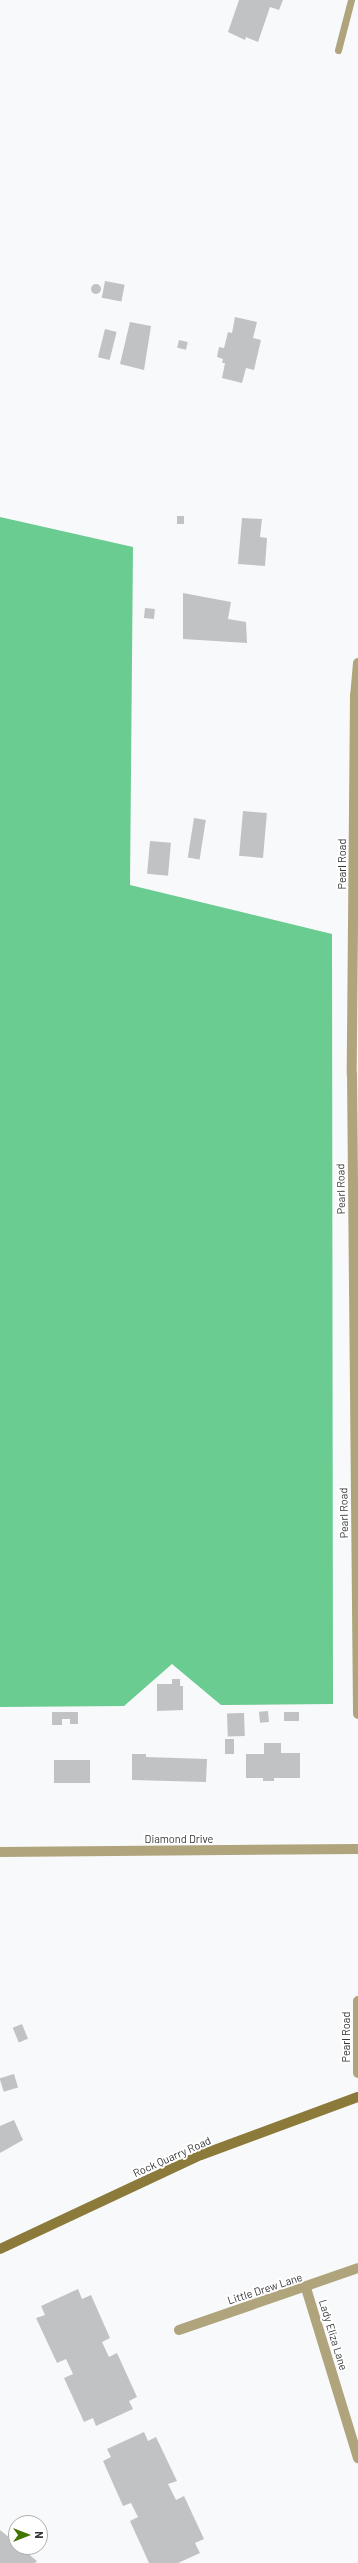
<!DOCTYPE html>
<html>
<head>
<meta charset="utf-8">
<style>
  body { margin:0 }
  #map { position:relative; width:358px; height:2563px; overflow:hidden; background:#f8f9fb; font-family:Barlow,sans-serif }
  div>[style] { position:absolute }
  .forest>* { inset:0; background:#6acc91 }
  .building>* { inset:0; background:#c1c2c3; transform-origin:0 0 }
  .round { border-radius:50% }
  .lane>* { height:7px; margin:-3.5px; padding:0 3.5px; transform-origin:3.5px; border-radius:3.5px; background:#afa47b }
  .street>* { height:10px; margin:-5px; padding:0 5px; transform-origin:5px; border-radius:5px; background:#afa47b }
  .secondary>* { height:10px; margin:-5px; padding:0 5px; transform-origin:5px; border-radius:5px; background:#8c7a3a }
  span { translate:-50% -50%; white-space:nowrap; text-align:center; line-height:1.15; -webkit-text-stroke:4px #fff; paint-order:stroke }
  .street-label { font-size:11px; color:#363737 }
  .north { position:absolute; left:8px; top:2515px; width:40px; height:40px; box-sizing:border-box; background:#fff; border:1px solid #afafaf; border-radius:50%; rotate:90deg; font-size:11px; font-weight:700; line-height:16px; text-align:center; color:#363737 }
  .north::after { content:''; display:block; margin:auto; width:14px; height:18px; background:#417500; clip-path:polygon(50% 0,100% 100%,50% 72%,0 100%) }
</style>
</head>
<body>
<div id="map">
  <div class="forest">
    <i style="clip-path:polygon(0 517px,133px 547px,130px 885px,332px 934px,333px 1704px,221px 1705px,172px 1664px,124px 1706px,0 1707px)"></i>
  </div>
  <div class="building">
    <i style="clip-path:polygon(239px 0,283px 0,279px 10px,270px 7px,258px 42px,246px 37px,245px 40px,228px 32px)"></i>
    <i style="left:105px;top:281px;width:20px;height:17px;rotate:11deg"></i>
    <i class="round" style="left:91px;top:284px;width:10px;height:10px"></i>
    <i style="clip-path:polygon(235px 317px,257px 322px,253px 338px,261px 340px,254px 370px,246px 368px,242px 383px,222px 378px,225px 363px,222px 363px,223px 359px,217px 357px,219px 347px,224px 348px,228px 332px,232px 333px)"></i>
    <i style="clip-path:polygon(130px 322px,151px 326px,144px 370px,120px 364px)"></i>
    <i style="left:105px;top:329px;width:12px;height:29px;rotate:14deg"></i>
    <i style="left:179px;top:340px;width:9px;height:8px;rotate:13deg"></i>
    <i style="left:184px;top:516px;width:8px;height:7px;rotate:90deg"></i>
    <i style="clip-path:polygon(242px 518px,262px 519px,260px 537px,267px 538px,265px 566px,238px 564px)"></i>
    <i style="clip-path:polygon(183px 593px,231px 602px,228px 619px,246px 622px,247px 643px,183px 639px)"></i>
    <i style="left:145px;top:608px;width:10px;height:10px;rotate:6deg"></i>
    <i style="left:243px;top:811px;width:24px;height:45px;rotate:5deg"></i>
    <i style="left:194px;top:818px;width:12px;height:40px;rotate:9deg"></i>
    <i style="left:150px;top:841px;width:21px;height:33px;rotate:5deg"></i>
    <i style="clip-path:polygon(172px 1679px,180px 1679px,180px 1686px,183px 1686px,183px 1710px,157px 1711px,157px 1684px,172px 1684px)"></i>
    <i style="left:268px;top:1711px;width:11px;height:9px;rotate:85deg"></i>
    <i style="clip-path:polygon(52px 1712px,78px 1712px,78px 1724px,70px 1724px,70px 1719px,62px 1719px,62px 1725px,52px 1725px)"></i>
    <i style="left:284px;top:1712px;width:15px;height:9px"></i>
    <i style="left:244px;top:1713px;width:23px;height:17px;rotate:88deg"></i>
    <i style="left:225px;top:1739px;width:9px;height:15px"></i>
    <i style="clip-path:polygon(264px 1743px,281px 1743px,281px 1753px,300px 1753px,300px 1778px,274px 1778px,274px 1781px,263px 1781px,263px 1778px,246px 1778px,246px 1754px,264px 1754px)"></i>
    <i style="clip-path:polygon(132px 1754px,146px 1754px,146px 1757px,207px 1759px,206px 1782px,132px 1780px)"></i>
    <i style="left:54px;top:1760px;width:36px;height:23px"></i>
    <i style="left:22px;top:2024px;width:16px;height:10px;rotate:68deg"></i>
    <i style="left:14px;top:2074px;width:14px;height:15px;rotate:73deg"></i>
    <i style="clip-path:polygon(14px 2120px,23px 2140px,0 2153px,0 2126px)"></i>
    <i style="clip-path:polygon(78px 2289px,82px 2299px,91px 2295px,110px 2338px,102px 2342px,109px 2357px,117px 2353px,137px 2397px,129px 2401px,133px 2409px,96px 2426px,93px 2418px,84px 2422px,64px 2378px,73px 2374px,66px 2359px,57px 2363px,36px 2318px,45px 2315px,41px 2306px)"></i>
    <i style="clip-path:polygon(144px 2432px,148px 2441px,156px 2437px,177px 2481px,168px 2484px,176px 2500px,184px 2496px,204px 2539px,195px 2543px,200px 2553px,178px 2563px,149px 2563px,130px 2521px,138px 2517px,131px 2503px,123px 2506px,103px 2461px,111px 2457px,107px 2449px)"></i>
    <i style="clip-path:polygon(0 2530px,16px 2543px,16px 2547px,20px 2547px,37px 2561px,35px 2563px,0 2563px)"></i>
  </div>
  <div class="lane">
    <i style="left:338px;top:50px;width:52px;rotate:-75.4deg"></i>
  </div>
  <div class="street">
    <i style="left:358px;top:663px;width:32px;rotate:95deg"></i>
    <i style="left:355px;top:695px;width:379px;rotate:90.5deg"></i>
    <i style="left:352px;top:1074px;width:640px;rotate:89.46deg"></i>
    <i style="left:0;top:1852px;width:358px;rotate:-0.5deg"></i>
    <i style="left:358px;top:2001px;width:72px;rotate:90deg"></i>
    <i style="left:306px;top:2288px;width:178px;rotate:73deg"></i>
    <i style="left:179px;top:2330px;width:189px;rotate:-19.1deg"></i>
  </div>
  <div class="secondary">
    <i style="left:0;top:2249px;width:222px;rotate:-25.1deg"></i>
    <i style="left:201px;top:2155px;width:167px;rotate:-20.3deg"></i>
  </div>
  <div class="street-label">
    <span style="left:342px;top:864px;rotate:-90deg">Pearl Road</span>
    <span style="left:341px;top:1189px;rotate:-91deg">Pearl Road</span>
    <span style="left:344px;top:1513px;rotate:-91deg">Pearl Road</span>
    <span style="left:179px;top:1839px">Diamond Drive</span>
    <span style="left:346px;top:2037px;rotate:-90deg">Pearl Road</span>
    <span style="left:172px;top:2157px;rotate:-24deg">Rock Quarry Road</span>
    <span style="left:265px;top:2289px;rotate:-18deg">Little Drew Lane</span>
    <span style="left:333px;top:2335px;rotate:73deg">Lady Eliza Lane</span>
  </div>
  <div class="north">N</div>
</div>
</body>
</html>
